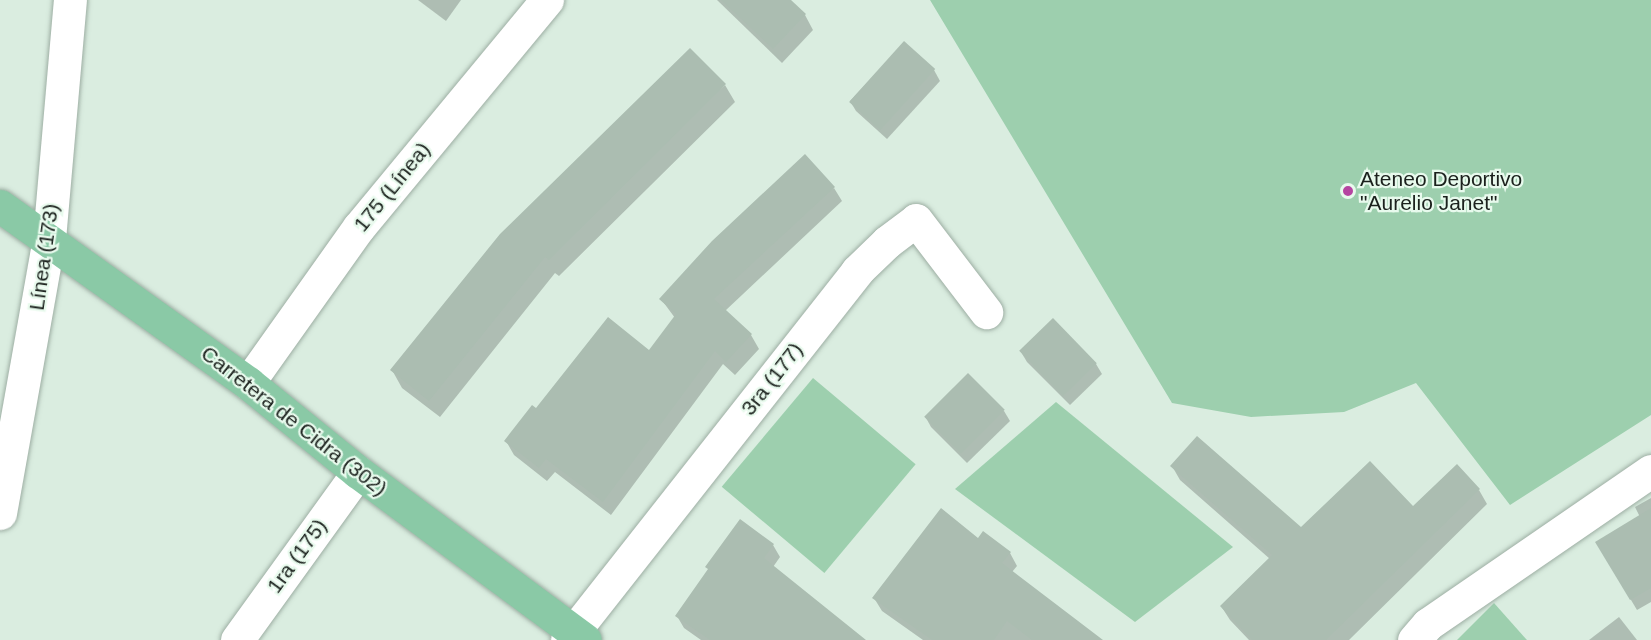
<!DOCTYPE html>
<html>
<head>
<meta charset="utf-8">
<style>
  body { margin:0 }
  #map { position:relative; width:1651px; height:640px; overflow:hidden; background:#daede0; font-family:Arial,sans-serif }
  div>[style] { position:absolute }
  .green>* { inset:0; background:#9dcfae; transform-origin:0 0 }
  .shadow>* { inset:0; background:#0003 }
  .building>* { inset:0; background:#abbdb1; transform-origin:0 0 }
  .roads { filter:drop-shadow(0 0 2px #9daea3) drop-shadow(0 0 2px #9daea3) }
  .minor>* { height:33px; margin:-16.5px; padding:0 16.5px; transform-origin:16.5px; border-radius:16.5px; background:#fff }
  .major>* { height:33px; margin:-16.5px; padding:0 16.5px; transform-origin:16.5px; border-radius:16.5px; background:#8ac9a6 }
  .dots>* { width:16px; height:16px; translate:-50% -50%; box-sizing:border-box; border:3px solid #e8faed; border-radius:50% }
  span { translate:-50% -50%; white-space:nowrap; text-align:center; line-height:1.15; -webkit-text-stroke:4.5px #e8faed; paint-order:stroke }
  .poi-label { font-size:21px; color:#1b211d }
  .left { translate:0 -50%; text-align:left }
  .street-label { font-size:21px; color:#1b211d }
</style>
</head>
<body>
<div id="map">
  <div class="green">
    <i style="clip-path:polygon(930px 0,1651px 0,1651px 415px,1510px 505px,1416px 383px,1344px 412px,1251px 417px,1172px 403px)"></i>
    <i style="left:813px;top:378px;width:134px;height:142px;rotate:40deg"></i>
    <i style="clip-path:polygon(1056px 402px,1233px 547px,1135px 622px,955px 489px)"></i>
    <i style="clip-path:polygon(1494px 603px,1527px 640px,1457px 640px)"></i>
  </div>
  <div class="shadow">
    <i style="clip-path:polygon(418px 0,461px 0,446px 21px)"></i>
    <i style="clip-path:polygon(717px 0,789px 0,805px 15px,813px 30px,782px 63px)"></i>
    <i style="clip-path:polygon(904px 43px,934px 70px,940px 81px,887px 139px,856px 111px,850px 101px)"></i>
    <i style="clip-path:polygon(725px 85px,735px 102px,559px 276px,555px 273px,440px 417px,402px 388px,392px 370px)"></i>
    <i style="clip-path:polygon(834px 188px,842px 201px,725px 311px,751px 335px,759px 349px,735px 375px,723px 364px,611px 515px,555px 472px,547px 481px,514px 455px,506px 441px,536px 410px,650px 352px,675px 318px,661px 299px)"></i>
    <i style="clip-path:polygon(1021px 352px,1096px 364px,1102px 374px,1070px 405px,1027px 362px)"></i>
    <i style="clip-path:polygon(1004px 411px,1010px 421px,967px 463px,931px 427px,925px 416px)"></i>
    <i style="clip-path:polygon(1172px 466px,1301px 529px,1413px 508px,1479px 490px,1487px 504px,1349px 640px,1249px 640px,1230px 620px,1221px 606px,1270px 559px,1180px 480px)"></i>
    <i style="clip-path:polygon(1651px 498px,1651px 602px,1637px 610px,1597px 543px,1640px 517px,1635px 507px)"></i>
    <i style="clip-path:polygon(978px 540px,1010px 553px,1017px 566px,1012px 572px,1100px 640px,923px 640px,882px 611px,874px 598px)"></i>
    <i style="clip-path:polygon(773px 545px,780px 557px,773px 567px,862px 640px,701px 640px,684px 628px,677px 616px)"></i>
    <i style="clip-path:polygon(1619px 617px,1637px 640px,1589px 640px)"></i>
  </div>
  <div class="building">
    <i style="clip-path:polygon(721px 0,791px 0,806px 14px,773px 49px)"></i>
    <i style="left:904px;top:41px;width:42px;height:82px;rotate:42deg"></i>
    <i style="clip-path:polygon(690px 48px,726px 84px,549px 260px,545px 257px,429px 401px,390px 370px,500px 234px)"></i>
    <i style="clip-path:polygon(805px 154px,835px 187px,714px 299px,752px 334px,726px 362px,715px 351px,603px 502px,546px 459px,539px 468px,504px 441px,532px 405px,536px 408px,608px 317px,649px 350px,676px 314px,659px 299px,712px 241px)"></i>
    <i style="left:1053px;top:318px;width:63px;height:47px;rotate:46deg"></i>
    <i style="left:968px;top:373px;width:52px;height:62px;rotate:45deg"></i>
    <i style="clip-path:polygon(1197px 436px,1301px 527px,1370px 461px,1413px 506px,1457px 464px,1480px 489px,1326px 640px,1252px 640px,1220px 606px,1272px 555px,1170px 466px)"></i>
    <i style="clip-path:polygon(941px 508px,978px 538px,983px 531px,1011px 552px,1002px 563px,1103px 640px,1032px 640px,1007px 621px,994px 640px,932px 640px,872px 598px)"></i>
    <i style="clip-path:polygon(1651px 508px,1651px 588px,1630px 600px,1595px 542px)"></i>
    <i style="clip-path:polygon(740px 519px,774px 544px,764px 558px,866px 640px,710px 640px,675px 616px,708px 569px,705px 567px)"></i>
  </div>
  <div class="roads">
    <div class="minor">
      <i style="left:248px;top:383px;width:191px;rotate:-54.6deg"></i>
      <i style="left:359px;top:227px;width:295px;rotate:-50.4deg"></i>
      <i style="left:0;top:513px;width:278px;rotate:-79.9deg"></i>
      <i style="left:49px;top:239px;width:240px;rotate:-85deg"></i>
      <i style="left:237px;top:640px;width:207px;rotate:-54.2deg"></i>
      <i style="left:567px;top:640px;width:469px;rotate:-51.8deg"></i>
      <i style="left:857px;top:271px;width:42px;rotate:-44deg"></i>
      <i style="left:887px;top:242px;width:36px;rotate:-37deg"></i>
      <i style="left:916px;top:220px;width:116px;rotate:52.7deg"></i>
      <i style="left:1414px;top:640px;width:21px;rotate:-49deg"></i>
      <i style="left:1428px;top:624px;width:270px;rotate:-34.5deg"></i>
    </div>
    <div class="major">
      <i style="left:0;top:206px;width:305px;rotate:35.5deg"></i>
      <i style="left:248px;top:383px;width:141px;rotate:39deg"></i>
      <i style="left:358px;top:472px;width:282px;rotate:36.5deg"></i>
    </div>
  </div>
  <div class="dots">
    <i style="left:1348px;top:191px;background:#b645a1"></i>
  </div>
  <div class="poi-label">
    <span class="left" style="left:1360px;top:191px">Ateneo Deportivo<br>"Aurelio Janet"</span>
  </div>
  <div class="street-label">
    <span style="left:392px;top:187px;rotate:-51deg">175 (Línea)</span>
    <span style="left:44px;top:257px;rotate:-82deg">Línea (173)</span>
    <span style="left:772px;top:379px;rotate:-52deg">3ra (177)</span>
    <span style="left:294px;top:421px;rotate:38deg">Carretera de Cidra (302)</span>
    <span style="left:297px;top:556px;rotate:-54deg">1ra (175)</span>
  </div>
</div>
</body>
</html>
